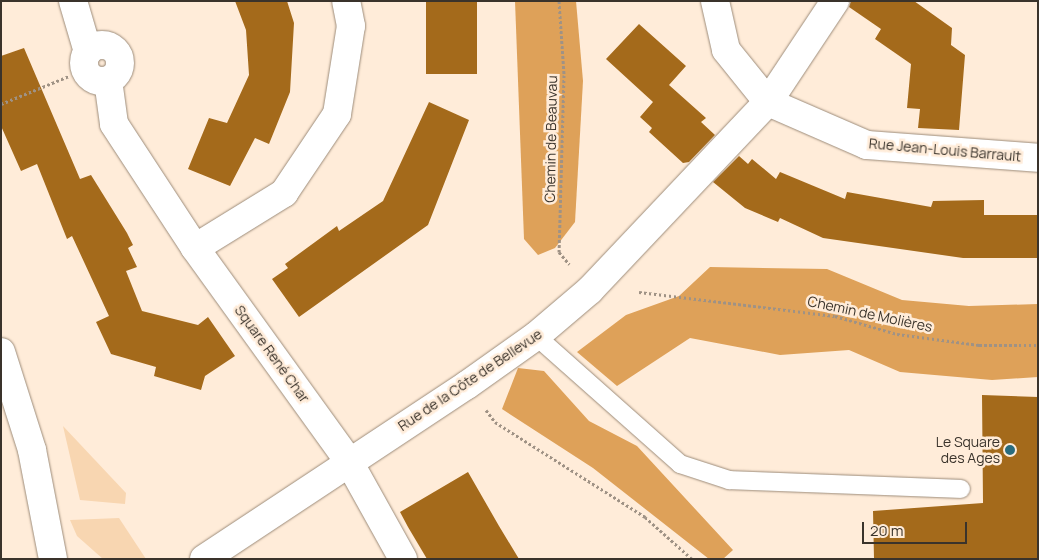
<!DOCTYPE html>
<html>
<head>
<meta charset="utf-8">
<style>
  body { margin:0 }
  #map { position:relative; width:1039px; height:560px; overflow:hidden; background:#ffecd9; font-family:Manrope,sans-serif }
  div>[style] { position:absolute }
  .green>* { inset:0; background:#f8d6b1 }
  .forest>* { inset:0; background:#dea159 }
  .building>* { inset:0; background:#a46a1b; transform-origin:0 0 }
  .path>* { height:3px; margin-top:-1.5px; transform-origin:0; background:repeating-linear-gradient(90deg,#9f9285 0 2.5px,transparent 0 5px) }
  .roads { filter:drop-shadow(0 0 1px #9d8c7a) drop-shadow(0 0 1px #9d8c7a) }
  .lane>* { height:18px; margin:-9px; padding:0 9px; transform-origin:9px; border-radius:9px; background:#fff }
  .street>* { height:28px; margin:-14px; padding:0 14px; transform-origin:14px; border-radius:14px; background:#fff }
  .street>.ring { margin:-14px; padding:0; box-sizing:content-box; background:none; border:28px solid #fff; border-radius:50% }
  .dots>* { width:14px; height:14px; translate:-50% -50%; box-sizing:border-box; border:2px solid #ffecd9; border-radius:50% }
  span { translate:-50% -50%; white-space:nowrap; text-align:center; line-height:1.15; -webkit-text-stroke:5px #ffecd9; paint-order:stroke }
  .street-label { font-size:14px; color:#3a332b }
  .poi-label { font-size:14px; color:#3a332b }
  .right { translate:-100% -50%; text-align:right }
  .frame { position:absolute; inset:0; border:2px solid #3a332b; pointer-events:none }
  .scale { position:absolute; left:862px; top:522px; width:105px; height:22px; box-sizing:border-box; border:2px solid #3a332b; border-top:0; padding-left:6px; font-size:15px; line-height:18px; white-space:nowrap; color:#3a332b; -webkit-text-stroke:4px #ffecd9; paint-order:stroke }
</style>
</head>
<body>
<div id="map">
  <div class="green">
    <i style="clip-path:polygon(63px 426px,126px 493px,125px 504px,80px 500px)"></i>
    <i style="clip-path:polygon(119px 518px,146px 559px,103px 559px,77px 536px,70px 520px)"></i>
  </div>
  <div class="forest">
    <i style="clip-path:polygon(515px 1px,576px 1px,583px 81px,575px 222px,555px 248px,538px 255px,524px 239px)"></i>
    <i style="clip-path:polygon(710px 267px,827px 269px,902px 300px,969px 306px,1038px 304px,1038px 377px,992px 380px,900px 372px,849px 350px,780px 355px,690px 338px,617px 386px,577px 352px,626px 315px,679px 296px)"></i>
    <i style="clip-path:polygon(518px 368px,544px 371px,589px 421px,637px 446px,733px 550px,723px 559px,709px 559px,593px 468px,502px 409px)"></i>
  </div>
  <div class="building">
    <i style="clip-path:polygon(235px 1px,287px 1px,294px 23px,290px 92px,269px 144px,255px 138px,230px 186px,188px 169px,209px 118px,227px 123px,249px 75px,246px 30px)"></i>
    <i style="left:426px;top:1px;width:51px;height:73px"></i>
    <i style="clip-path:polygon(851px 1px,914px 1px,952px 28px,951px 45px,965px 55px,959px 130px,918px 128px,920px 109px,907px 108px,911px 64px,875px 39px,881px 29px,849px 7px)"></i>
    <i style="clip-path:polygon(639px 24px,686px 66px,669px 85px,706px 118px,701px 122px,715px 135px,689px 162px,683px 163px,649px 132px,652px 128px,640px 117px,653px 102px,606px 59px)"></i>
    <i style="clip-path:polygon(24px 48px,80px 179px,91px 175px,127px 233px,133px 245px,128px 248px,137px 267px,126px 271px,142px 311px,198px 325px,208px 317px,235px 356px,205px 376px,201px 390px,154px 376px,156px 367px,111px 354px,96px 322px,109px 316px,72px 236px,67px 239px,37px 164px,21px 171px,1px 126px,1px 56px)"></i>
    <i style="clip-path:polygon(429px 102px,469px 120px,428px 225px,299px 317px,272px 279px,288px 268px,285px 264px,337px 226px,339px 231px,383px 201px)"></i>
    <i style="clip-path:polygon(739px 156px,748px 164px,752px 159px,776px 179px,780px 172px,845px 199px,847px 192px,931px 207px,933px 201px,984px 200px,984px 215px,1038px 215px,1038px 258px,963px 258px,823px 238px,780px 218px,778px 222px,745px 208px,713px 182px)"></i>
    <i style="clip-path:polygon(982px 395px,1038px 397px,1038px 559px,874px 559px,873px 511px,983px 503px)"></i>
    <i style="clip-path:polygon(468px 472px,499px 526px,519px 559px,427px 559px,408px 527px,400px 512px)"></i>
  </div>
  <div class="path">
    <i style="left:559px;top:1px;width:74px;rotate:86.1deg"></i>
    <i style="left:564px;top:75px;width:177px;rotate:91.6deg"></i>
    <i style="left:559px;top:252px;width:16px;rotate:50deg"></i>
    <i style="left:1px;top:104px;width:74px;rotate:-22.4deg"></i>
    <i style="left:639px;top:292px;width:197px;rotate:7deg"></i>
    <i style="left:835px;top:316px;width:65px;rotate:16.2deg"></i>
    <i style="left:897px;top:334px;width:83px;rotate:7.6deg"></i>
    <i style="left:979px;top:345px;width:59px"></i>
    <i style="left:486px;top:410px;width:15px;rotate:53deg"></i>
    <i style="left:495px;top:422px;width:178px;rotate:32.3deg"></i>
    <i style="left:645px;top:517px;width:63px;rotate:41.8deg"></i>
  </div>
  <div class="roads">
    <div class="lane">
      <i style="left:536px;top:336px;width:193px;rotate:41.6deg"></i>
      <i style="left:680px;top:464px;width:52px;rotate:18.1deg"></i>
      <i style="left:729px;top:480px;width:232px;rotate:2.2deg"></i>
    </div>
    <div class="street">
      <i style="left:73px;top:1px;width:53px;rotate:73.6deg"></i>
      <i style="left:715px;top:1px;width:50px;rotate:77.3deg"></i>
      <i style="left:726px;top:50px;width:67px;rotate:51.1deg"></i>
      <i style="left:768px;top:102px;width:108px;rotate:23.5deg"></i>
      <i style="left:867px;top:145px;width:171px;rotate:4.3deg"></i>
      <i class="ring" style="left:84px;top:45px;width:8px;height:8px"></i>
      <i style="left:108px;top:80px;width:44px;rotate:82.2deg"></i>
      <i style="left:114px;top:124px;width:148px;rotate:56.8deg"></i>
      <i style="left:195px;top:248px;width:105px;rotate:-31.7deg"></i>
      <i style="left:284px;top:193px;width:95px;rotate:-56.1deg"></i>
      <i style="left:337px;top:114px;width:89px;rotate:-81deg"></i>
      <i style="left:351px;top:26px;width:25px;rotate:-101deg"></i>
      <i style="left:195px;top:248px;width:261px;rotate:54.2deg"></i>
      <i style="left:348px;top:460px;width:113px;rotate:60.9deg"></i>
      <i style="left:1px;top:352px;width:103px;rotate:72.4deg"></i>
      <i style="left:32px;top:450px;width:111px;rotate:79.1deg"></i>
      <i style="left:204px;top:559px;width:315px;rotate:-33.5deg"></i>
      <i style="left:467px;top:385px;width:85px;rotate:-35.4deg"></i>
      <i style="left:536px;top:336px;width:71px;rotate:-40.4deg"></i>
      <i style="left:590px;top:290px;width:259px;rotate:-46.6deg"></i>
      <i style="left:768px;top:102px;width:121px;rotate:-56.4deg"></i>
    </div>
  </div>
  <div class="dots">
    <i style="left:1010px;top:450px;background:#296c7e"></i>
  </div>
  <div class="street-label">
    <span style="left:551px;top:139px;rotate:-89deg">Chemin de Beauvau</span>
    <span style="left:945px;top:150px;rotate:5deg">Rue Jean-Louis Barrault</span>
    <span style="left:870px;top:314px;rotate:12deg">Chemin de Molières</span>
    <span style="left:272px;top:354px;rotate:54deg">Square René Char</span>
    <span style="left:470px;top:380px;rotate:-34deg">Rue de la Côte de Bellevue</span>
  </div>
  <div class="poi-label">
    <span class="right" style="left:1000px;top:450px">Le Square<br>des Ages</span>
  </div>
  <div class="frame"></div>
  <div class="scale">20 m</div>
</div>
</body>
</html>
